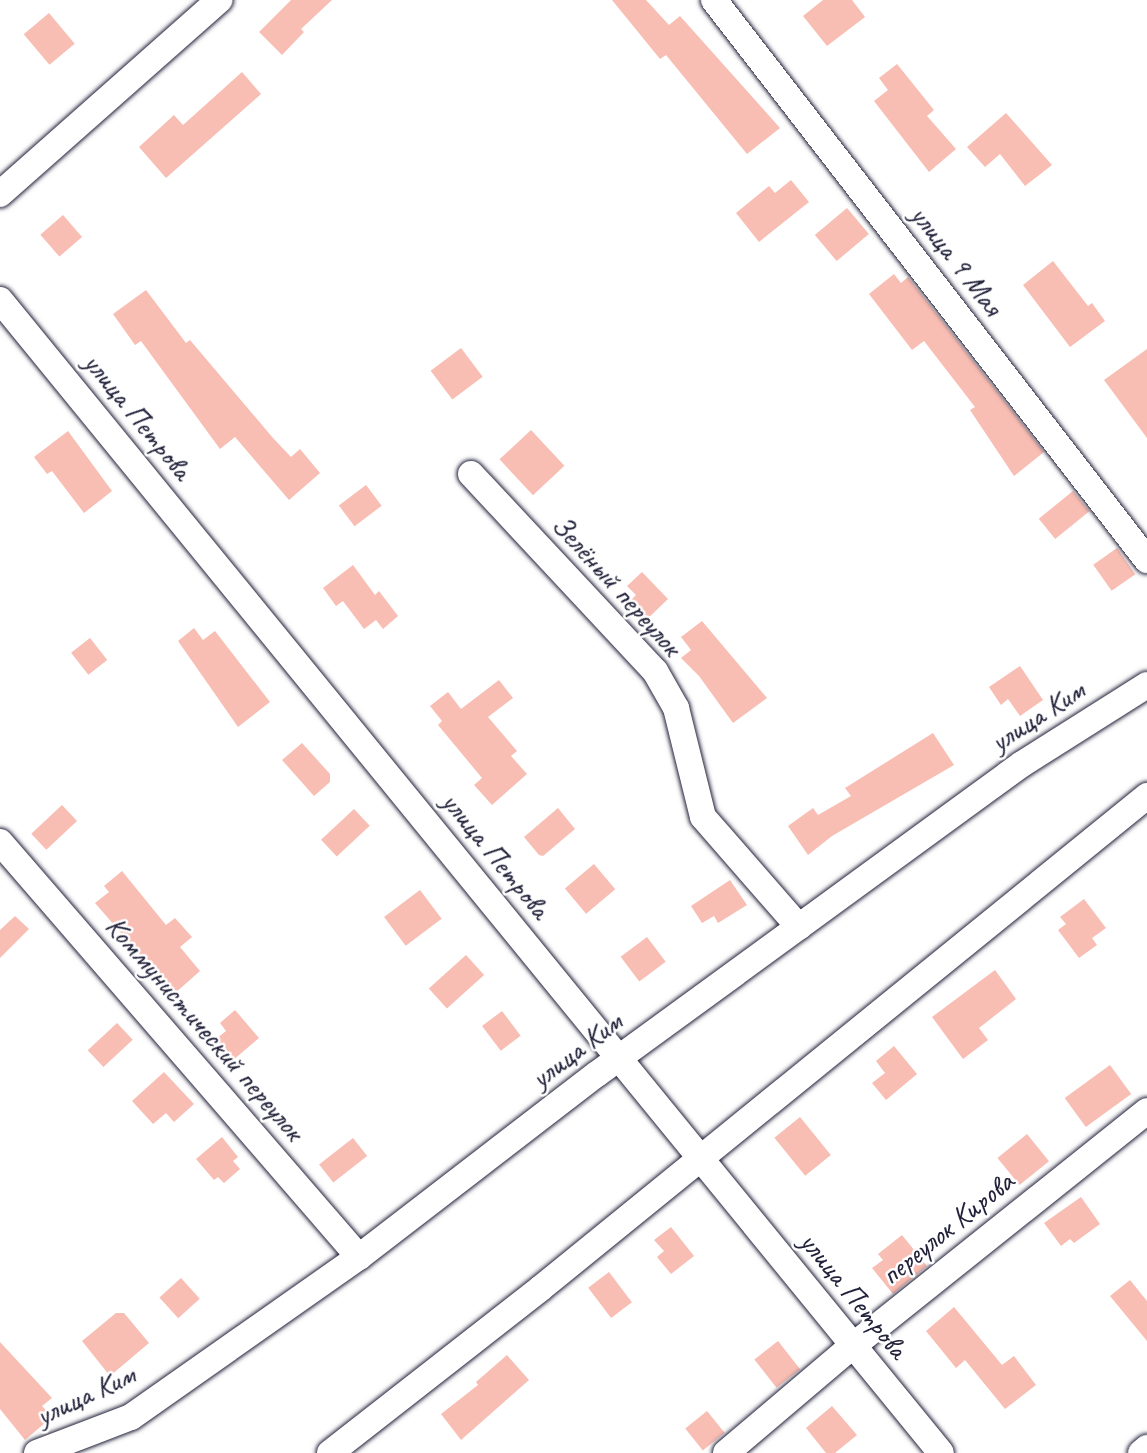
<!DOCTYPE html>
<html>
<head>
<meta charset="utf-8">
<style>
  body { margin:0 }
  #map { position:relative; width:1147px; height:1453px; overflow:hidden; background:#fff; font-family:Caveat,sans-serif }
  div>[style] { position:absolute }
  .building>* { inset:0; background:#f8bdb3; transform-origin:0 0 }
  .roads { filter:drop-shadow(0 0 2px #22223b) drop-shadow(0 0 2px #22223b) }
  .minor>* { height:26px; margin:-13px; padding:0 13px; transform-origin:13px; border-radius:13px; background:#fff }
  span { translate:-50% -50%; white-space:nowrap; text-align:center; line-height:1.15; -webkit-text-stroke:5px #fff; paint-order:stroke }
  .street-label { font-size:30px; color:#22223b }
</style>
</head>
<body>
<div id="map">
  <div class="building">
    <i style="clip-path:polygon(291px 0,332px 0,301px 29px,304px 32px,282px 55px,259px 32px)"></i>
    <i style="clip-path:polygon(612px 0,646px 0,669px 25px,680px 16px,780px 128px,747px 154px,666px 55px,660px 59px)"></i>
    <i style="clip-path:polygon(823px 0,852px 0,865px 17px,827px 46px,803px 16px)"></i>
    <i style="left:49px;top:13px;width:40px;height:33px;rotate:50deg"></i>
    <i style="clip-path:polygon(897px 64px,934px 110px,927px 116px,956px 149px,929px 172px,874px 101px,888px 90px,879px 78px)"></i>
    <i style="clip-path:polygon(242px 72px,261px 94px,166px 178px,139px 147px,174px 115px,183px 125px)"></i>
    <i style="clip-path:polygon(1006px 113px,1052px 165px,1025px 186px,1000px 154px,985px 167px,967px 147px)"></i>
    <i style="clip-path:polygon(791px 180px,809px 202px,759px 242px,736px 213px,769px 186px,775px 193px)"></i>
    <i style="left:847px;top:208px;width:34px;height:42px;rotate:50deg"></i>
    <i style="left:63px;top:215px;width:29px;height:30px;rotate:49deg"></i>
    <i style="clip-path:polygon(1053px 261px,1088px 306px,1092px 303px,1105px 321px,1070px 347px,1023px 285px)"></i>
    <i style="clip-path:polygon(894px 274px,901px 283px,908px 277px,1044px 452px,1014px 476px,970px 410px,975px 407px,924px 341px,912px 350px,869px 294px)"></i>
    <i style="clip-path:polygon(146px 290px,186px 343px,190px 340px,273px 438px,291px 457px,300px 449px,320px 473px,289px 500px,235px 437px,220px 449px,141px 341px,135px 345px,113px 314px)"></i>
    <i style="left:461px;top:348px;width:36px;height:38px;rotate:53deg"></i>
    <i style="clip-path:polygon(1147px 349px,1147px 438px,1104px 380px)"></i>
    <i style="left:531px;top:430px;width:49px;height:43px;rotate:47deg"></i>
    <i style="clip-path:polygon(68px 431px,112px 491px,84px 513px,52px 471px,47px 474px,34px 457px)"></i>
    <i style="left:366px;top:485px;width:26px;height:34px;rotate:53deg"></i>
    <i style="left:1073px;top:491px;width:26px;height:44px;rotate:51deg"></i>
    <i style="left:1117px;top:548px;width:32px;height:29px;rotate:55deg"></i>
    <i style="clip-path:polygon(353px 565px,375px 595px,379px 591px,398px 616px,383px 629px,376px 620px,364px 629px,343px 601px,336px 606px,323px 588px)"></i>
    <i style="clip-path:polygon(642px 572px,668px 599px,643px 623px,626px 605px,636px 595px,627px 586px)"></i>
    <i style="clip-path:polygon(702px 621px,767px 698px,733px 723px,699px 676px,681px 658px,691px 650px,681px 637px)"></i>
    <i style="clip-path:polygon(194px 628px,203px 640px,215px 631px,270px 702px,238px 727px,178px 641px)"></i>
    <i style="left:90px;top:638px;width:28px;height:24px;rotate:52deg"></i>
    <i style="clip-path:polygon(1020px 666px,1043px 700px,1020px 716px,1008px 699px,1001px 705px,989px 687px)"></i>
    <i style="clip-path:polygon(499px 680px,513px 698px,488px 717px,517px 751px,511px 756px,527px 774px,492px 805px,474px 785px,482px 778px,438px 725px,442px 721px,430px 706px,448px 692px,461px 709px)"></i>
    <i style="clip-path:polygon(933px 733px,954px 765px,832px 836px,808px 855px,788px 826px,813px 808px,818px 815px,851px 796px,845px 788px)"></i>
    <i style="clip-path:polygon(302px 743px,330px 774px,330px 782px,314px 796px,282px 760px)"></i>
    <i style="left:62px;top:805px;width:22px;height:42px;rotate:47deg"></i>
    <i style="clip-path:polygon(558px 808px,575px 829px,543px 856px,539px 855px,524px 837px)"></i>
    <i style="left:354px;top:809px;width:23px;height:45px;rotate:47deg"></i>
    <i style="left:594px;top:864px;width:33px;height:38px;rotate:50deg"></i>
    <i style="clip-path:polygon(122px 871px,166px 925px,175px 918px,192px 937px,180px 947px,200px 971px,174px 994px,95px 903px,109px 892px,104px 886px)"></i>
    <i style="clip-path:polygon(730px 880px,747px 905px,718px 923px,714px 916px,702px 923px,691px 906px)"></i>
    <i style="left:420px;top:890px;width:36px;height:45px;rotate:53deg"></i>
    <i style="clip-path:polygon(1084px 899px,1106px 928px,1092px 938px,1097px 945px,1079px 958px,1058px 930px,1066px 924px,1060px 917px)"></i>
    <i style="clip-path:polygon(15px 916px,29px 929px,0 958px,0 930px)"></i>
    <i style="left:647px;top:937px;width:31px;height:33px;rotate:53deg"></i>
    <i style="left:466px;top:955px;width:27px;height:50px;rotate:48deg"></i>
    <i style="clip-path:polygon(995px 970px,1016px 999px,979px 1028px,988px 1040px,963px 1059px,932px 1017px)"></i>
    <i style="clip-path:polygon(235px 1010px,259px 1038px,232px 1061px,215px 1040px,226px 1031px,220px 1023px)"></i>
    <i style="left:502px;top:1011px;width:31px;height:25px;rotate:53deg"></i>
    <i style="left:117px;top:1023px;width:23px;height:40px;rotate:47deg"></i>
    <i style="clip-path:polygon(894px 1046px,917px 1074px,886px 1100px,872px 1083px,885px 1073px,876px 1061px)"></i>
    <i style="left:1110px;top:1065px;width:36px;height:56px;rotate:54deg"></i>
    <i style="clip-path:polygon(164px 1072px,194px 1104px,174px 1122px,166px 1113px,153px 1124px,132px 1101px)"></i>
    <i style="left:800px;top:1117px;width:49px;height:33px;rotate:51deg"></i>
    <i style="left:1027px;top:1134px;width:35px;height:38px;rotate:51deg"></i>
    <i style="clip-path:polygon(222px 1137px,238px 1157px,233px 1161px,240px 1169px,224px 1183px,218px 1177px,214px 1180px,196px 1159px)"></i>
    <i style="left:353px;top:1138px;width:23px;height:43px;rotate:52deg"></i>
    <i style="clip-path:polygon(1081px 1197px,1100px 1224px,1074px 1243px,1070px 1239px,1061px 1246px,1044px 1223px)"></i>
    <i style="clip-path:polygon(671px 1227px,694px 1256px,671px 1274px,657px 1257px,664px 1251px,654px 1240px)"></i>
    <i style="clip-path:polygon(902px 1235px,927px 1266px,893px 1294px,872px 1268px,883px 1260px,878px 1254px)"></i>
    <i style="left:609px;top:1272px;width:38px;height:26px;rotate:53deg"></i>
    <i style="left:181px;top:1278px;width:28px;height:29px;rotate:48deg"></i>
    <i style="clip-path:polygon(1130px 1280px,1147px 1301px,1147px 1341px,1110px 1296px)"></i>
    <i style="clip-path:polygon(954px 1307px,1002px 1365px,1014px 1356px,1036px 1385px,1005px 1409px,965px 1360px,956px 1368px,926px 1331px)"></i>
    <i style="clip-path:polygon(116px 1313px,124px 1313px,149px 1343px,110px 1376px,82px 1341px)"></i>
    <i style="left:778px;top:1341px;width:36px;height:30px;rotate:52deg"></i>
    <i style="clip-path:polygon(0 1342px,52px 1398px,42px 1406px,52px 1417px,25px 1440px,0 1409px)"></i>
    <i style="clip-path:polygon(507px 1355px,529px 1380px,461px 1440px,441px 1414px,478px 1385px,476px 1382px)"></i>
    <i style="clip-path:polygon(832px 1406px,857px 1435px,835px 1453px,826px 1453px,806px 1428px)"></i>
    <i style="left:707px;top:1411px;width:28px;height:28px;rotate:51deg"></i>
  </div>
  <div class="roads">
    <div class="minor">
      <i style="left:714px;top:0;width:708px;rotate:52.29deg"></i>
      <i style="left:0;top:194px;width:293px;rotate:-41.5deg"></i>
      <i style="left:0;top:300px;width:1488px;rotate:50.78deg"></i>
      <i style="left:471px;top:474px;width:270px;rotate:47deg"></i>
      <i style="left:655px;top:671px;width:43px;rotate:60.4deg"></i>
      <i style="left:676px;top:708px;width:112px;rotate:76.1deg"></i>
      <i style="left:703px;top:817px;width:146px;rotate:48.9deg"></i>
      <i style="left:0;top:842px;width:549px;rotate:49.14deg"></i>
      <i style="left:37px;top:1453px;width:101px;rotate:-21deg"></i>
      <i style="left:131px;top:1417px;width:279px;rotate:-35.1deg"></i>
      <i style="left:359px;top:1257px;width:300px;rotate:-37.6deg"></i>
      <i style="left:597px;top:1074px;width:526px;rotate:-36.11deg"></i>
      <i style="left:1022px;top:764px;width:148px;rotate:-32.3deg"></i>
      <i style="left:330px;top:1453px;width:268px;rotate:-38deg"></i>
      <i style="left:541px;top:1288px;width:781px;rotate:-39.07deg"></i>
      <i style="left:726px;top:1453px;width:155px;rotate:-40.3deg"></i>
      <i style="left:844px;top:1353px;width:388px;rotate:-38.6deg"></i>
      <i style="left:1141px;top:1453px;width:8px;rotate:-40deg"></i>
    </div>
  </div>
  <div class="street-label">
    <span style="left:957px;top:260px;rotate:52deg">улица 9 Мая</span>
    <span style="left:138px;top:416px;rotate:51deg">улица Петрова</span>
    <span style="left:617px;top:585px;rotate:48deg">Зелёный переулок</span>
    <span style="left:1037px;top:716px;rotate:-33deg">улица Ким</span>
    <span style="left:496px;top:855px;rotate:51deg">улица Петрова</span>
    <span style="left:205px;top:1028px;rotate:49deg">Коммунистический переулок</span>
    <span style="left:576px;top:1050px;rotate:-37deg">улица Ким</span>
    <span style="left:947px;top:1228px;rotate:-39deg">переулок Кирова</span>
    <span style="left:854px;top:1295px;rotate:51deg">улица Петрова</span>
    <span style="left:85px;top:1395px;rotate:-25deg">улица Ким</span>
  </div>
</div>
</body>
</html>
